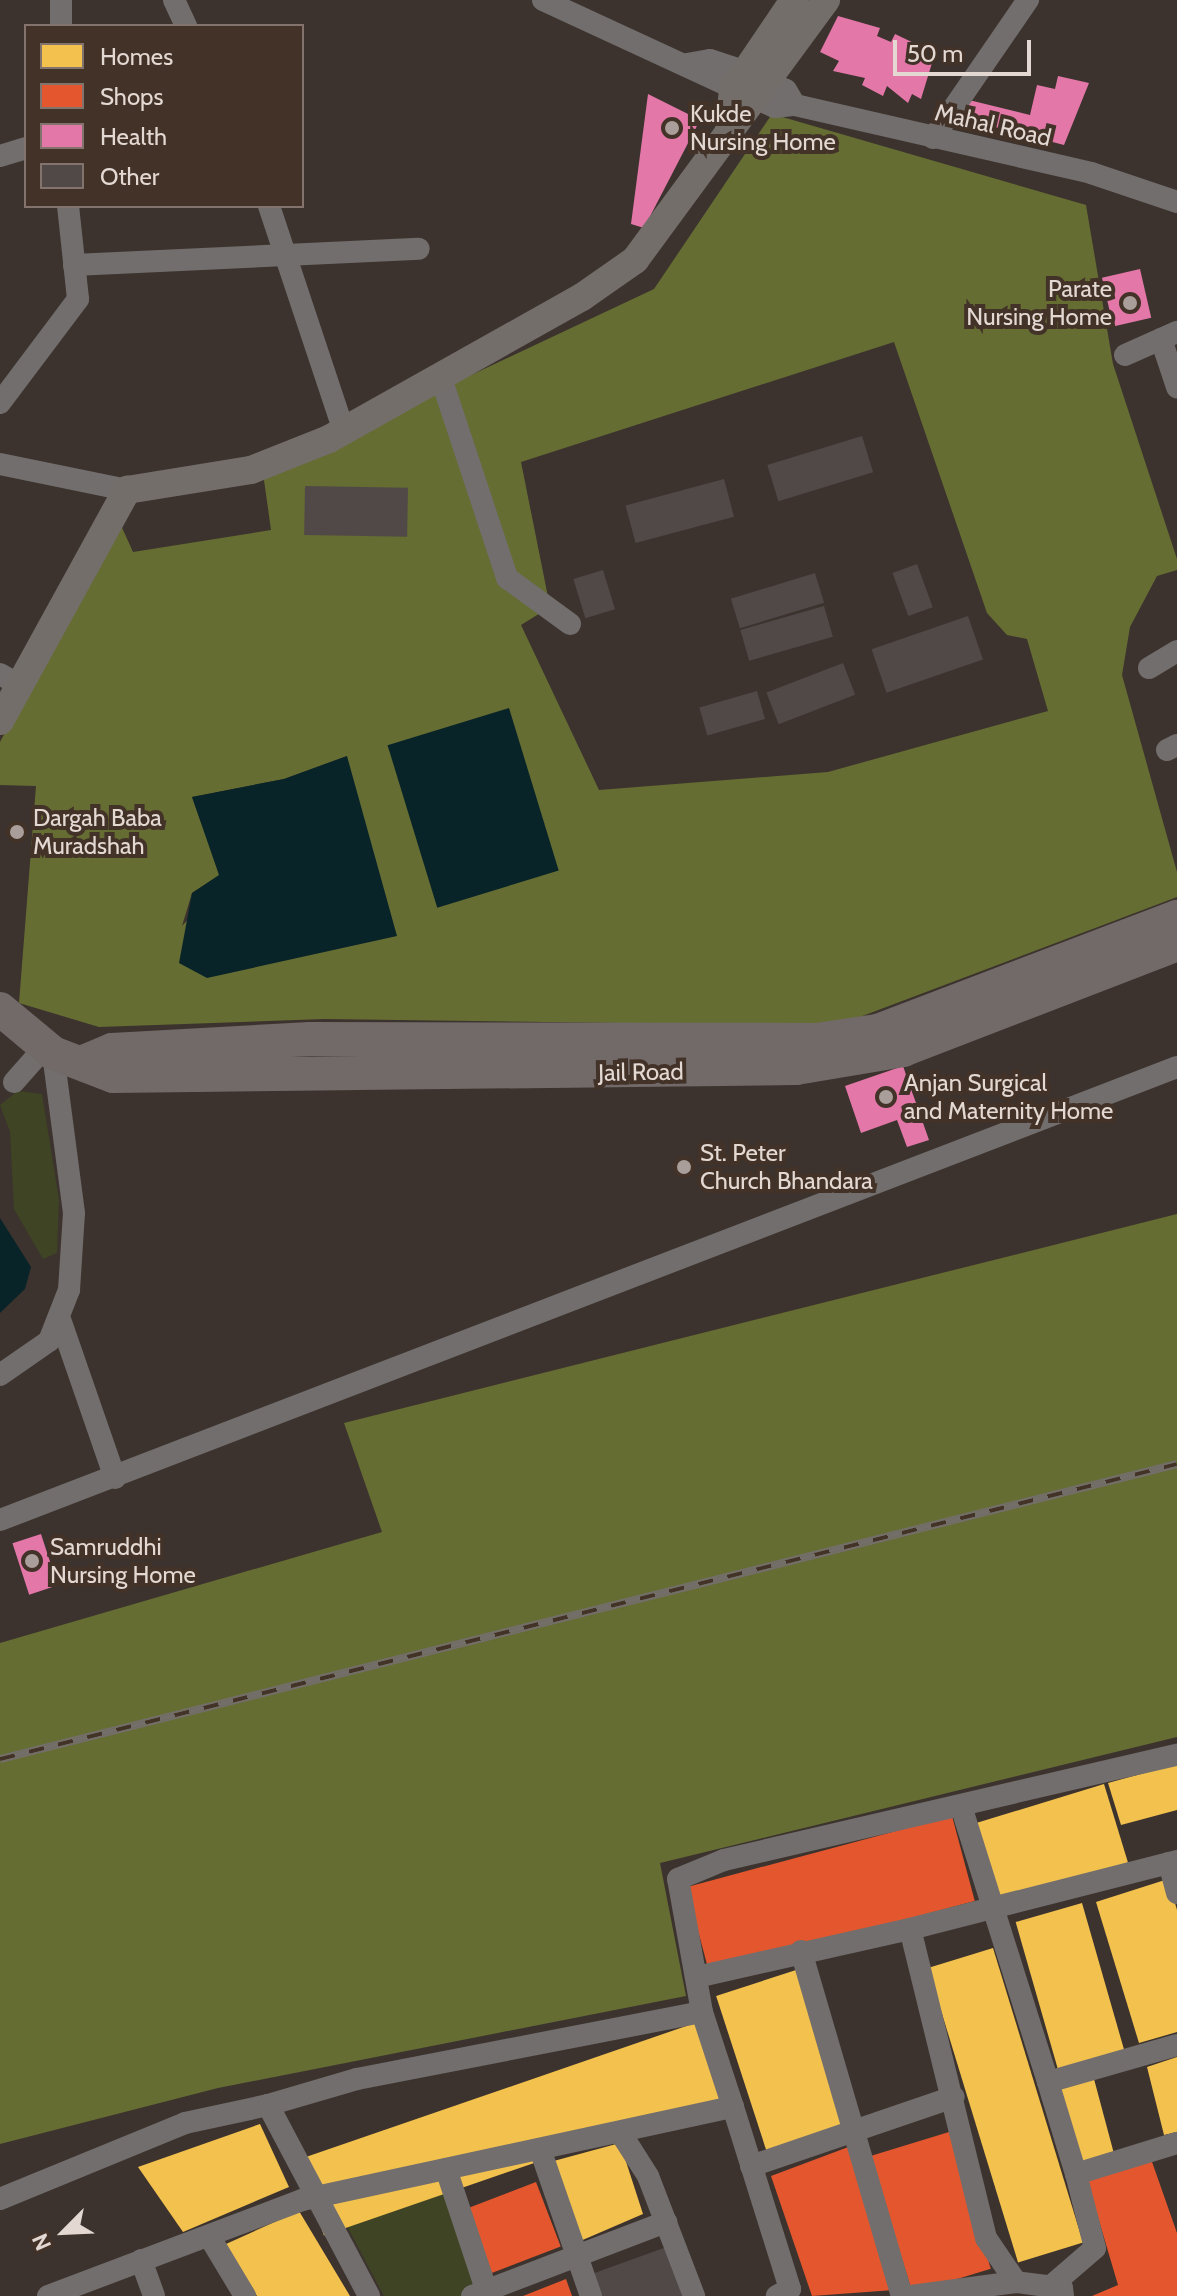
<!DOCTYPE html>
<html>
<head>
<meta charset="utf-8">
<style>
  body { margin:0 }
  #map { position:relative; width:1177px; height:2296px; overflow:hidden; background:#3c332e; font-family:Cabin,sans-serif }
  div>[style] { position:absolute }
  .green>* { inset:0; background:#3f4424 }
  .forest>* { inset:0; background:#656d33 }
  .water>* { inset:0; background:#092428; transform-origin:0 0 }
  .homes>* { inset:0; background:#f2c14e; transform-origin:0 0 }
  .shops>* { inset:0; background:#e4572e; transform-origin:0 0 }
  .health>* { inset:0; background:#e377a8; transform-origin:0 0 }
  .building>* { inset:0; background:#514948; transform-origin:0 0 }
  .minor>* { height:22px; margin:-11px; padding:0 11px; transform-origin:11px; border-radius:11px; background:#726e6d }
  .major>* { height:28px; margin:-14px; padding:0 14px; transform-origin:14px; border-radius:14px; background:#746e6b }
  .highway>* { height:34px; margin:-17px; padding:0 17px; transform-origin:17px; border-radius:17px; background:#726a68 }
  .rail>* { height:8px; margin-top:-4px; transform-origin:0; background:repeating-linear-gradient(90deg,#423228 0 15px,#736e6a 0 30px); box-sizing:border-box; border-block:2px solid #736e6a }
  .dots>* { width:22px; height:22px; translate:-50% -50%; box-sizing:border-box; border:4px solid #423228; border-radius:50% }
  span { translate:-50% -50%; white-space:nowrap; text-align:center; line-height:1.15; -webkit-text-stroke:8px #423228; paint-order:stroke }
  .poi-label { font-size:24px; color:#e3d8d2 }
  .left { translate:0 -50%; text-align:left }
  .right { translate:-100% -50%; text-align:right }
  .street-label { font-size:24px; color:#e3d8d2 }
  .legend { position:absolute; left:24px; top:24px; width:280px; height:184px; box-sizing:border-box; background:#423228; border:2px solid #82746c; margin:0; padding:10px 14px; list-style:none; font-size:24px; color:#e3d8d2 }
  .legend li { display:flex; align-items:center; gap:16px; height:40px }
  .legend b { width:40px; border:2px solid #82746c }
  .north { position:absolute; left:24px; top:2192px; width:80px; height:80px; -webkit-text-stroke:6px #423228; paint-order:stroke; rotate:246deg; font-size:22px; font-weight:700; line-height:32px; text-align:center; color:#e3d8d2 }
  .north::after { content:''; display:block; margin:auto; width:28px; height:36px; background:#e3d8d2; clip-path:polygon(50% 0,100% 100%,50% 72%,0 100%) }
  .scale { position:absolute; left:893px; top:40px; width:138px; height:36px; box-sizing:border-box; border:4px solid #e3d8d2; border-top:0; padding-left:10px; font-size:24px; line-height:28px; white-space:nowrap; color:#e3d8d2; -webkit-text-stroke:6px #423228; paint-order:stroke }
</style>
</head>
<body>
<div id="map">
  <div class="green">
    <i style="clip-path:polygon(18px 1091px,42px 1094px,59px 1200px,57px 1253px,43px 1259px,14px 1209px,10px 1132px,0 1105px)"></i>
    <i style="clip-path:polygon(452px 2179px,493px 2296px,384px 2296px,339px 2211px)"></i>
  </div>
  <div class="forest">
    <i style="clip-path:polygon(evenodd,772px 114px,1086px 205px,1113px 364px,1177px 559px,1177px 570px,1157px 576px,1130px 627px,1122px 675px,1177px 872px,1177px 897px,836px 1026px,324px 1019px,99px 1027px,19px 1003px,36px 786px,0 785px,0 742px,119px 521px,133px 552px,271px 530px,263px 473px,654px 289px,772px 114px,894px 342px,987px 613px,1007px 635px,1027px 639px,1048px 711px,828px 772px,599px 790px,521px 625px,550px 607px,521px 462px,894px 342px,772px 114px,347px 756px,182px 926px,192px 893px,220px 875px,192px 797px,284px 779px,347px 756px)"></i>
    <i style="clip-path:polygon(1177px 1214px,1177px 1737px,660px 1863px,686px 1996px,218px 2088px,0 2144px,0 1643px,382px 1532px,344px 1423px)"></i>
  </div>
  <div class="water">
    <i style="left:509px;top:708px;width:170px;height:127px;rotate:73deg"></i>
    <i style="clip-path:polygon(347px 756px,397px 936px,207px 978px,179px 963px,192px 893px,219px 875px,192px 797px,284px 779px)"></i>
    <i style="clip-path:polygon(0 1218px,31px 1267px,25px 1289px,0 1313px)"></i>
  </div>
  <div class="homes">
    <i style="clip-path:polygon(1177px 1764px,1177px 1810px,1121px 1825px,1108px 1783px)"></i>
    <i style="left:1104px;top:1784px;width:82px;height:137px;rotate:73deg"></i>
    <i style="clip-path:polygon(1168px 1879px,1177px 1910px,1177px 2032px,1139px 2043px,1096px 1902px)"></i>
    <i style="left:1082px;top:1903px;width:153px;height:69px;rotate:74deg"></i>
    <i style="left:993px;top:1948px;width:308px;height:68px;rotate:73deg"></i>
    <i style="left:796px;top:1970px;width:175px;height:84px;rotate:72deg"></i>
    <i style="left:695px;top:2023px;width:80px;height:420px;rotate:71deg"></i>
    <i style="clip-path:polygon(1177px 2057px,1177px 2132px,1164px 2135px,1147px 2067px)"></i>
    <i style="left:1094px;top:2079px;width:77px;height:35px;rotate:75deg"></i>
    <i style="clip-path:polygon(260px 2124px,289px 2187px,183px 2232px,138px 2167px)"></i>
    <i style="clip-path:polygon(620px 2143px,643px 2214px,578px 2242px,550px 2162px)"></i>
    <i style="clip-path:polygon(299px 2211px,350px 2296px,257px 2296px,226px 2244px)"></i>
  </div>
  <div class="shops">
    <i style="left:952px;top:1816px;width:88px;height:275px;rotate:75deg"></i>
    <i style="left:949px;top:2132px;width:143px;height:82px;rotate:73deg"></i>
    <i style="clip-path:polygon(851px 2146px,894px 2290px,812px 2296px,771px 2176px)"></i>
    <i style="clip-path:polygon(1151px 2159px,1177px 2233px,1177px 2296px,1092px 2296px,1118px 2285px,1087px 2180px)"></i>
    <i style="left:536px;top:2182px;width:69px;height:76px;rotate:69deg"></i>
    <i style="clip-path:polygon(566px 2279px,572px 2296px,523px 2296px)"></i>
  </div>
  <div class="health">
    <i style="clip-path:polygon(838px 16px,880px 28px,877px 36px,891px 42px,895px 34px,916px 44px,912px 53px,932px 63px,921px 99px,912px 94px,908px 103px,887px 86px,883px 96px,862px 85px,865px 78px,833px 71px,839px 61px,820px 52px)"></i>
    <i style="clip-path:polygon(1058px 76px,1089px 83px,1064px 145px,964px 119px,969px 100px,1030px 115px,1037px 85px,1055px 89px)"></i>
    <i style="clip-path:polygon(648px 94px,700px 120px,644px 228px,631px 224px)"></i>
    <i style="left:1140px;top:269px;width:50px;height:39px;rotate:77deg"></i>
    <i style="clip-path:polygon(903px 1066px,929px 1140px,907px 1147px,897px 1120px,861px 1133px,845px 1086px)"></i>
    <i style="left:41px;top:1534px;width:54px;height:30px;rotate:72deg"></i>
  </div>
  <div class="building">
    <i style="left:862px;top:436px;width:38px;height:99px;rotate:73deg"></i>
    <i style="left:724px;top:479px;width:39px;height:102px;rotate:75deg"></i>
    <i style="left:305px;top:486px;width:103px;height:49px;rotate:1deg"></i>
    <i style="left:917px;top:564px;width:46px;height:26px;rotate:70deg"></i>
    <i style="left:603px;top:570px;width:41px;height:31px;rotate:73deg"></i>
    <i style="left:815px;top:573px;width:31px;height:88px;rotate:73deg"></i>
    <i style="left:824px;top:606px;width:32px;height:87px;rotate:74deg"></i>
    <i style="left:968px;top:616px;width:46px;height:102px;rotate:71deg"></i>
    <i style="left:843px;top:663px;width:34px;height:82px;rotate:69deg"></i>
    <i style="left:757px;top:691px;width:29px;height:60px;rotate:74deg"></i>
    <i style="clip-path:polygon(672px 2245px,690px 2296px,596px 2296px,589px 2275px)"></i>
  </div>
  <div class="minor">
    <i style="left:174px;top:0;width:29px;rotate:65deg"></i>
    <i style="left:543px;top:0;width:255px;rotate:24.8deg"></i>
    <i style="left:775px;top:107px;width:20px;rotate:-6deg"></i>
    <i style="left:795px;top:105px;width:304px;rotate:12.9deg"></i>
    <i style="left:1091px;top:173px;width:91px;rotate:18.6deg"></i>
    <i style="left:61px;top:26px;width:26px;rotate:-90deg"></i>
    <i style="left:687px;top:64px;width:23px;rotate:-10deg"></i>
    <i style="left:710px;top:60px;width:36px;rotate:18deg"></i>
    <i style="left:744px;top:71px;width:46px;rotate:24.3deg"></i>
    <i style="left:786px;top:90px;width:17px;rotate:59deg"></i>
    <i style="left:933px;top:138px;width:168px;rotate:-55.5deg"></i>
    <i style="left:0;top:156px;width:27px;rotate:-17deg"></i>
    <i style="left:269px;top:206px;width:237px;rotate:71.6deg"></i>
    <i style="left:74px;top:265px;width:345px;rotate:-2.7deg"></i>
    <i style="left:1161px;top:339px;width:51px;rotate:71.6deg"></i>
    <i style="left:1125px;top:355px;width:57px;rotate:-23.9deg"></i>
    <i style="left:441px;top:378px;width:211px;rotate:71.7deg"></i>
    <i style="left:507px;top:578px;width:78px;rotate:36.1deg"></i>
    <i style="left:0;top:403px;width:130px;rotate:-53.1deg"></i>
    <i style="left:78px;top:299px;width:94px;rotate:-96.1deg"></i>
    <i style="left:0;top:464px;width:130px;rotate:11.6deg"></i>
    <i style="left:1149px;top:668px;width:33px;rotate:-31deg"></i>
    <i style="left:0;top:674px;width:24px;rotate:30deg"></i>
    <i style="left:1167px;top:750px;width:11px;rotate:-27deg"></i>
    <i style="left:14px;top:1082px;width:47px;rotate:-48.5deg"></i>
    <i style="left:61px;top:1322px;width:165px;rotate:70.9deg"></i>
    <i style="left:0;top:1375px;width:60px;rotate:-34.8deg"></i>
    <i style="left:49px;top:1341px;width:55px;rotate:-68.6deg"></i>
    <i style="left:69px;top:1290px;width:77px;rotate:-86.3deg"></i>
    <i style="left:74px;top:1213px;width:161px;rotate:-97.5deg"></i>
    <i style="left:0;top:1520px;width:1261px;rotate:-21.05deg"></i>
    <i style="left:961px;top:1806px;width:289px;rotate:72.5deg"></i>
    <i style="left:1048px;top:2082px;width:134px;rotate:-16deg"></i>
    <i style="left:1169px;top:1863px;width:31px;rotate:75deg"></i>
    <i style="left:801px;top:1951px;width:359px;rotate:73.7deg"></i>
    <i style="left:701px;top:1976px;width:214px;rotate:-12.7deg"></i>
    <i style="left:1048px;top:2082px;width:96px;rotate:73.1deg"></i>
    <i style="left:1076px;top:2174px;width:106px;rotate:-17.1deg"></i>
    <i style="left:268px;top:2105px;width:93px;rotate:-16.3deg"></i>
    <i style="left:357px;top:2079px;width:351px;rotate:-11deg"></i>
    <i style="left:702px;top:2012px;width:135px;rotate:-100.2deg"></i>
    <i style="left:678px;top:1879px;width:50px;rotate:-22.4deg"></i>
    <i style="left:724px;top:1860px;width:465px;rotate:-13.1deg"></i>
    <i style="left:733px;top:2107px;width:191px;rotate:72.6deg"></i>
    <i style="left:790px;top:2289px;width:15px;rotate:152deg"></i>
    <i style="left:620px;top:2132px;width:52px;rotate:57.5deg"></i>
    <i style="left:648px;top:2176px;width:129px;rotate:69deg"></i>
    <i style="left:540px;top:2149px;width:156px;rotate:70.9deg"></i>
    <i style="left:751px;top:2166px;width:214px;rotate:-18.8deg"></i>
    <i style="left:446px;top:2169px;width:126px;rotate:71.6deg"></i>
    <i style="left:0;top:2199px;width:200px;rotate:-22.3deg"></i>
    <i style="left:185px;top:2123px;width:85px;rotate:-12.2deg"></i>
    <i style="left:268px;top:2105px;width:216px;rotate:62.1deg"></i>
    <i style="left:209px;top:2236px;width:70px;rotate:59deg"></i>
    <i style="left:141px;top:2260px;width:38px;rotate:70deg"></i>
    <i style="left:1051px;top:2286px;width:58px;rotate:-40.8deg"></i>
    <i style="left:1095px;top:2248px;width:76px;rotate:-104.4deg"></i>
    <i style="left:48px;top:2296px;width:272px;rotate:-20.7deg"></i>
    <i style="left:302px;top:2200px;width:441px;rotate:-12.2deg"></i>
    <i style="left:733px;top:2107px;width:100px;rotate:-108.1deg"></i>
    <i style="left:472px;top:2296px;width:208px;rotate:-20.9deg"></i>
    <i style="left:911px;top:2296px;width:106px;rotate:-7.6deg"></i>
    <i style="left:1063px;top:2296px;width:8px;rotate:-97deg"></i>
    <i style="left:1062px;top:2288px;width:46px;rotate:-172.6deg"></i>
    <i style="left:1016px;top:2282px;width:53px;rotate:-124.3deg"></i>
    <i style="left:986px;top:2238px;width:318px;rotate:-103.8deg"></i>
    <i style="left:910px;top:1929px;width:276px;rotate:-14.3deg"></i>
  </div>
  <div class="major">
    <i style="left:729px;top:128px;width:38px;rotate:-84deg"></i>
    <i style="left:733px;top:90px;width:109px;rotate:-55.9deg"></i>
    <i style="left:0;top:721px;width:264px;rotate:-61.2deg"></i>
    <i style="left:127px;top:490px;width:126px;rotate:-9.2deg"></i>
    <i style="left:251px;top:470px;width:84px;rotate:-21.7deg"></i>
    <i style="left:329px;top:439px;width:290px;rotate:-29.3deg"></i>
    <i style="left:582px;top:297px;width:65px;rotate:-34.9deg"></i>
    <i style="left:635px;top:260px;width:323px;rotate:-53.7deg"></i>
  </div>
  <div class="highway">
    <i style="left:0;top:1009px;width:69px;rotate:39.7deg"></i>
    <i style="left:53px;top:1053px;width:64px;rotate:21deg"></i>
    <i style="left:113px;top:1076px;width:683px;rotate:-0.67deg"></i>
    <i style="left:796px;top:1068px;width:109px;rotate:-9.5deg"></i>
    <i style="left:903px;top:1050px;width:294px;rotate:-21.1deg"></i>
    <i style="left:86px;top:1061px;width:28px;rotate:-23deg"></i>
    <i style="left:112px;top:1050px;width:198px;rotate:-3.2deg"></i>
    <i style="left:310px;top:1039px;width:506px;rotate:0.11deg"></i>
    <i style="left:816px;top:1040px;width:63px;rotate:-8.3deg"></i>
    <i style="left:878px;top:1031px;width:320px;rotate:-20.9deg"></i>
  </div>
  <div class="rail">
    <i style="left:0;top:1759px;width:1213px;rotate:-14.07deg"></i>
  </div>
  <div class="dots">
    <i style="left:672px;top:128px;background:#a99e99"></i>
    <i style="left:1130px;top:303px;background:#a99e99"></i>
    <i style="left:17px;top:832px;background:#a99e99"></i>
    <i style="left:886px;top:1097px;background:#a99e99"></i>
    <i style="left:684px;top:1167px;background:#a99e99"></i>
    <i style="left:32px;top:1561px;background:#a99e99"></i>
  </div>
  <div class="poi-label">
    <span class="left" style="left:690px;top:128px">Kukde<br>Nursing Home</span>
    <span class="right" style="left:1112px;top:303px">Parate<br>Nursing Home</span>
    <span class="left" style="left:33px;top:832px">Dargah Baba<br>Muradshah</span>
    <span class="left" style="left:904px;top:1097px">Anjan Surgical<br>and Maternity Home</span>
    <span class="left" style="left:700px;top:1167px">St. Peter<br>Church Bhandara</span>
    <span class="left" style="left:50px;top:1561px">Samruddhi<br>Nursing Home</span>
  </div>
  <div class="street-label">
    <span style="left:993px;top:125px;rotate:13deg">Mahal Road</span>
    <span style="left:641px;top:1072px;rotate:-1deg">Jail Road</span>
  </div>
  <ul class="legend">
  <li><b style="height:22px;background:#f2c14e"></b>Homes</li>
  <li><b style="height:22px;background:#e4572e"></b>Shops</li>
  <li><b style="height:22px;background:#e377a8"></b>Health</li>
  <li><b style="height:22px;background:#514948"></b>Other</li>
  </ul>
  <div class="north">N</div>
  <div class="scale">50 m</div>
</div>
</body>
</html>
